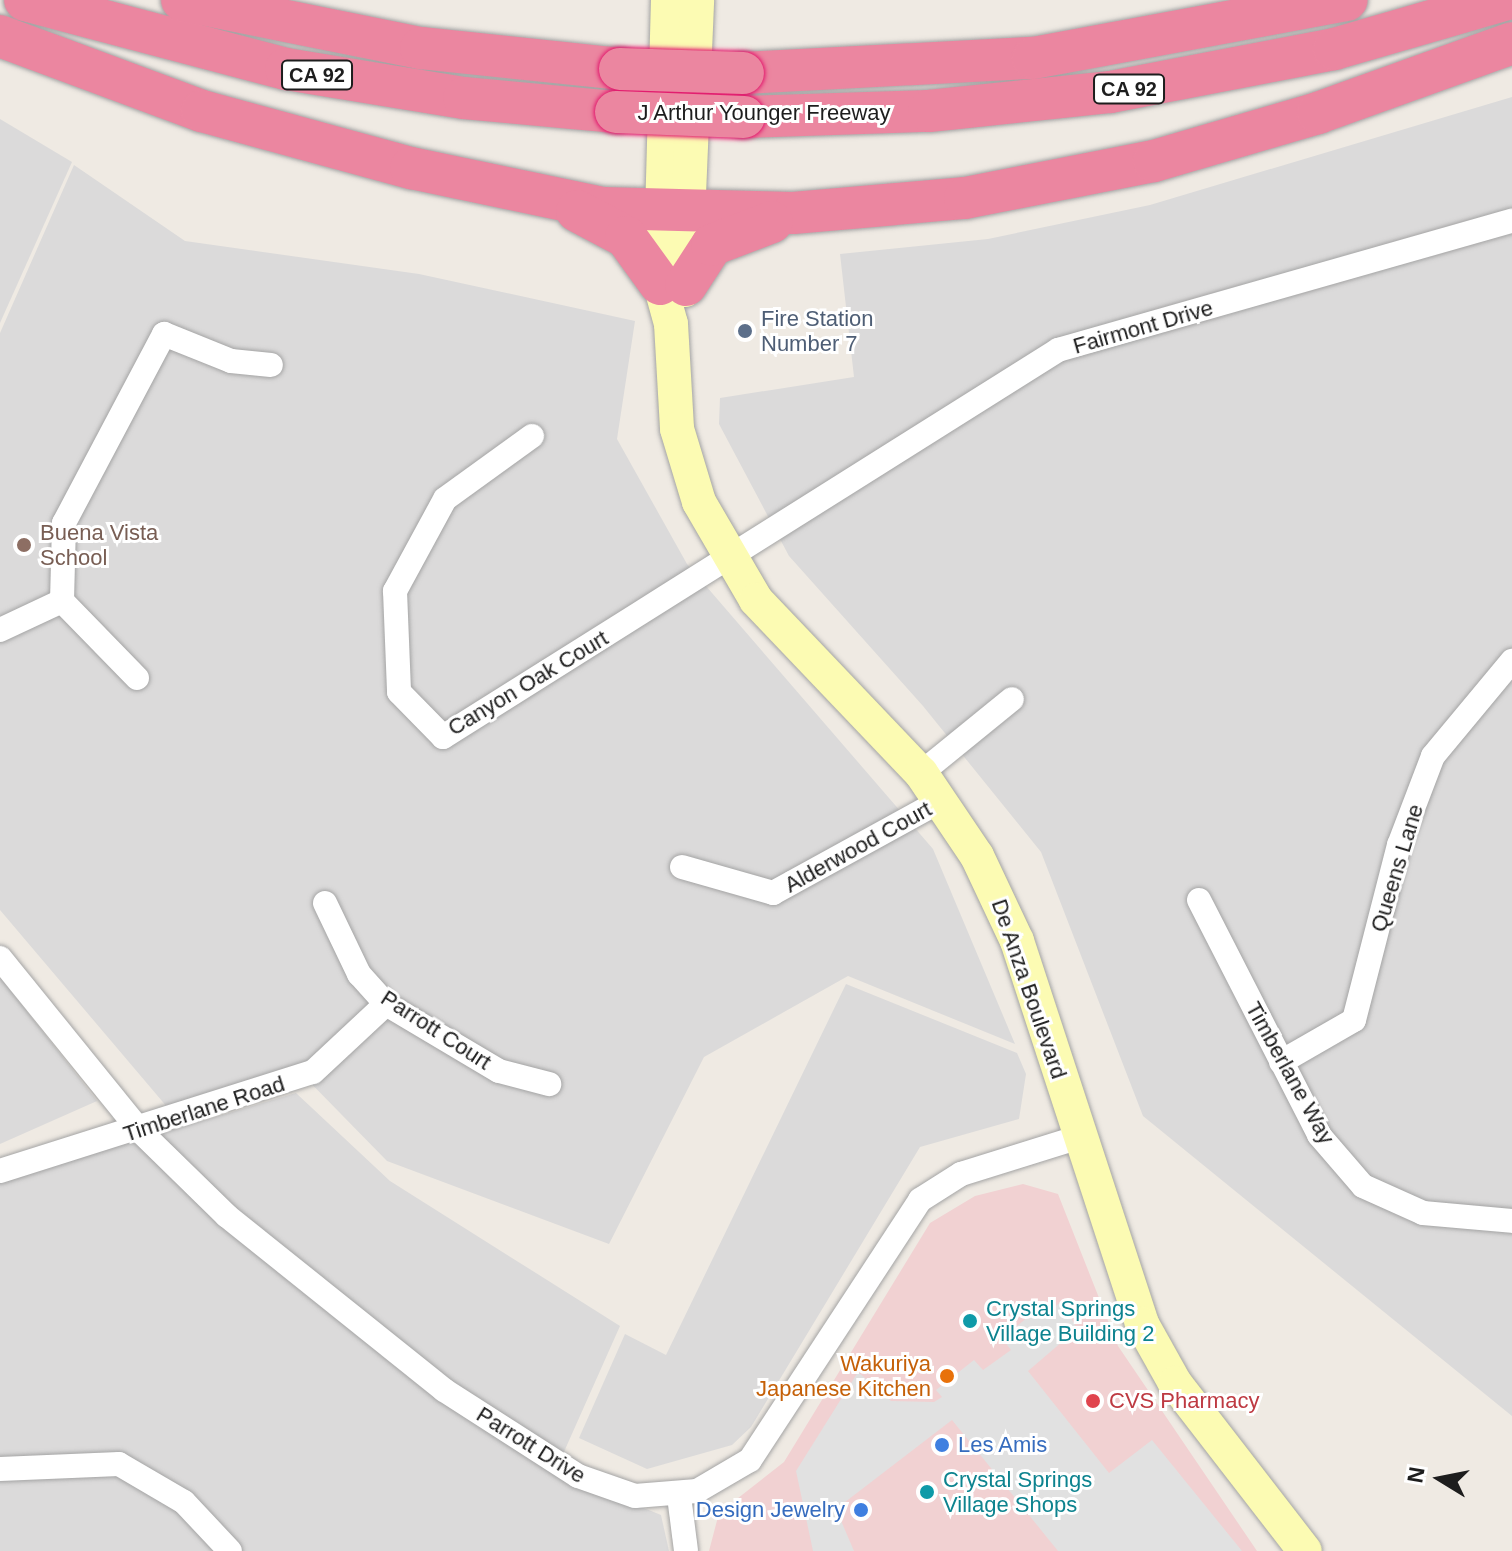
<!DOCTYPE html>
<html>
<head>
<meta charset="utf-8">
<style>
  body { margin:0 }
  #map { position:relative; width:1512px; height:1551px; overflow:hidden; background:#efeae3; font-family:Helvetica,sans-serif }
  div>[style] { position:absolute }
  .residential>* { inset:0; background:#dbdada }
  .commercial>* { inset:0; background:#f1d1d2 }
  .parking>* { inset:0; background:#e1e1e1 }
  .roads { filter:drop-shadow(0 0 2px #a4a4a4) drop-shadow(0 0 2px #a4a4a4) }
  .street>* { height:24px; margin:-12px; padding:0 12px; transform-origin:12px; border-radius:12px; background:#fff }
  .secondary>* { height:34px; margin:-17px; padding:0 17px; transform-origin:17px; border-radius:17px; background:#fcfbb3 }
  .highway>* { height:42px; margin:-21px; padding:0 21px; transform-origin:21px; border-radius:21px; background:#eb86a0 }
  .bridges { filter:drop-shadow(0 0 2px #e21b6e) drop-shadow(0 0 2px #e21b6e) }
  .highway-bridge>* { height:42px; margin:-21px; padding:0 21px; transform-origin:21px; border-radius:21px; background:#eb86a0 }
  .dots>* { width:22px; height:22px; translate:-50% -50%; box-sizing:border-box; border:4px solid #fff; border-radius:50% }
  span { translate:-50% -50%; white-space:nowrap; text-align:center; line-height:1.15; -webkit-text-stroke:6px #fff; paint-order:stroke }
  .shield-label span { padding:2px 6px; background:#fff; border:2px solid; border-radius:6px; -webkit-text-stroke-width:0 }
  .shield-label { font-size:20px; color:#1d1d1d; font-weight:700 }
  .street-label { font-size:22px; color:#1d1d1d }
  .service-label { font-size:22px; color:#4e5e75 }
  .left { translate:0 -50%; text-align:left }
  .education-label { font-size:22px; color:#785e54 }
  .culture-label { font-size:22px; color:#0d838f }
  .food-label { font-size:22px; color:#c56008 }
  .right { translate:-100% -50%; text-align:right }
  .health-label { font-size:22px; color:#be3a42 }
  .shop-label { font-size:22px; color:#366cbe }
  .north { position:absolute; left:1400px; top:1439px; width:80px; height:80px; -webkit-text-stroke:6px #fff; paint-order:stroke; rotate:280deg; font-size:22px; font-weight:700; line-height:32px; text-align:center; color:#1d1d1d }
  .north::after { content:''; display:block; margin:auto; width:28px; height:36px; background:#1d1d1d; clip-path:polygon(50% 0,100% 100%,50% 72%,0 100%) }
</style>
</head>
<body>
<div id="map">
  <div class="residential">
    <i style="clip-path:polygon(1512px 97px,1512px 1416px,1143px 1116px,1041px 852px,923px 706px,789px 556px,719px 424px,720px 398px,854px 377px,840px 254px,988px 239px,1150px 205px)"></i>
    <i style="clip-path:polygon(0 119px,72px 162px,0 323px)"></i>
    <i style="clip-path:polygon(74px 165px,185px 241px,419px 274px,635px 321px,617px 439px,687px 564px,933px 849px,1015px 1044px,848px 976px,704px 1057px,609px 1244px,387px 1161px,294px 1066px,173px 1114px,0 910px,0 333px)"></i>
    <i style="clip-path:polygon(0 977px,97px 1101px,0 1144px)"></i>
    <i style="clip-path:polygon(846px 984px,1017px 1053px,1026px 1074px,1019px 1119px,920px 1147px,751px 1427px,732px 1445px,647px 1469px,579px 1438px,625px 1334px,666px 1355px)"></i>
    <i style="clip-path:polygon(296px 1093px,390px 1181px,620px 1326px,555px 1472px,661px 1515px,669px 1551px,0 1551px,0 1181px)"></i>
  </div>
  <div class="commercial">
    <i style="clip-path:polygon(1023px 1184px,1058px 1194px,1118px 1346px,1257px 1551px,709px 1551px,719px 1513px,784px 1462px,930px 1223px,975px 1196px)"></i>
  </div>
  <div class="parking">
    <i style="clip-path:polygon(1062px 1301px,1077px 1329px,1028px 1371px,1109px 1473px,1152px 1440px,1242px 1551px,1058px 1551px,952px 1420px,836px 1509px,854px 1551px,813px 1551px,796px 1471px,858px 1372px,891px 1401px,934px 1402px,942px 1397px,936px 1390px,974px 1360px,983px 1370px,1011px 1350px,1002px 1338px,1043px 1305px,1051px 1310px)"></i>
  </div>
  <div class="roads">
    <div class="street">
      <i style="left:532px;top:436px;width:107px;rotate:144.1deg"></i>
      <i style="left:445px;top:499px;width:105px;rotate:118.5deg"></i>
      <i style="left:395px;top:591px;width:101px;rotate:87.7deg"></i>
      <i style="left:399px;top:692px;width:63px;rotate:45.6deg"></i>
      <i style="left:443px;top:737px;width:727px;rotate:-32.18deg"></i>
      <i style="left:1058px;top:350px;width:472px;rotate:-15.9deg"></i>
      <i style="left:0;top:630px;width:68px;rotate:-25.1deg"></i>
      <i style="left:137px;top:678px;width:107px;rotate:-134.2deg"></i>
      <i style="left:62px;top:601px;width:78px;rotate:-88.5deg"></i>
      <i style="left:64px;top:523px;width:214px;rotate:-62.1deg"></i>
      <i style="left:164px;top:334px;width:72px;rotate:21.9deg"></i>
      <i style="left:231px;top:361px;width:40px;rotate:5.7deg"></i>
      <i style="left:921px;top:773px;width:117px;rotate:-39.1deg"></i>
      <i style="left:682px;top:867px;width:95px;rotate:15.9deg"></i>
      <i style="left:773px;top:893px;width:193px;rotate:-28.8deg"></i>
      <i style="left:1199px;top:900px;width:264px;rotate:62.9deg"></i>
      <i style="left:1319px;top:1135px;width:67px;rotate:49.2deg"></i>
      <i style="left:1363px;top:1186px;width:66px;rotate:24.2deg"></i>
      <i style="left:1423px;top:1213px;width:89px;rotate:5.1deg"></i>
      <i style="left:325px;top:903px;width:79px;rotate:64.4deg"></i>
      <i style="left:359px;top:974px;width:40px;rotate:48deg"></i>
      <i style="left:386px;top:1004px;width:131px;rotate:30.7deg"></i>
      <i style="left:499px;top:1071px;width:52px;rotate:14.6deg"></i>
      <i style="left:0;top:958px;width:224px;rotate:51deg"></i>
      <i style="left:141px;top:1132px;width:120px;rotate:44.3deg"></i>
      <i style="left:227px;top:1216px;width:278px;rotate:38.7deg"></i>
      <i style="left:444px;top:1390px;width:159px;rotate:32.7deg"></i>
      <i style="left:578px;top:1476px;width:60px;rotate:19.3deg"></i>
      <i style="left:635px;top:1496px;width:62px;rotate:-4.6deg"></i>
      <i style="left:697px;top:1491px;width:61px;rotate:-30.3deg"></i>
      <i style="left:750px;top:1460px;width:311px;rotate:-56.8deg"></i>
      <i style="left:920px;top:1200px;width:49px;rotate:-32.4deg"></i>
      <i style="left:961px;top:1174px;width:125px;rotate:-17.3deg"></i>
      <i style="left:1281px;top:1062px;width:84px;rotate:-29.9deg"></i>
      <i style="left:1354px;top:1020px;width:181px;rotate:-75.6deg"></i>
      <i style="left:1399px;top:845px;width:95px;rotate:-69.1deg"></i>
      <i style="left:1433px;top:756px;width:124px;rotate:-50.3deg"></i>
      <i style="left:0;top:1171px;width:328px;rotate:-17.6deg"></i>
      <i style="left:313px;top:1072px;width:100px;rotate:-43deg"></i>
      <i style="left:0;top:1469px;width:119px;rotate:-2.4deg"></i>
      <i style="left:119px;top:1464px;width:75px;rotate:30.3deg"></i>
      <i style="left:184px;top:1502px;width:67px;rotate:46.8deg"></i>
      <i style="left:679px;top:1496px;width:55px;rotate:82.7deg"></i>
    </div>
    <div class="secondary">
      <i style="left:668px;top:0;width:284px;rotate:91.6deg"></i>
      <i style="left:660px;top:284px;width:41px;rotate:74.6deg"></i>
      <i style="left:671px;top:324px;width:105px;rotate:86.7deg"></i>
      <i style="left:677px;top:429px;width:76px;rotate:73.2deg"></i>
      <i style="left:699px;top:502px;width:113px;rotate:59.8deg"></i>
      <i style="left:756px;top:600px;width:239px;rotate:46.4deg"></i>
      <i style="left:921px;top:773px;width:100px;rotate:56deg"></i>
      <i style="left:977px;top:856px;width:94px;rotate:64.8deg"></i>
      <i style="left:1017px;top:941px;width:403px;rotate:71.9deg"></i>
      <i style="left:1142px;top:1324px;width:68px;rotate:60.8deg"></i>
      <i style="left:1175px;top:1383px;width:212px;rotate:52.3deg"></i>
      <i style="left:685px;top:290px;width:290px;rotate:-87.6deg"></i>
    </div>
    <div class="highway">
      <i style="left:25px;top:0;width:270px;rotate:14.8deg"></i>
      <i style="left:286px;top:69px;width:180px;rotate:9.3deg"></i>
      <i style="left:464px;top:98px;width:153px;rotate:5.3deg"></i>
      <i style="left:182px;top:0;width:244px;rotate:11.4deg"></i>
      <i style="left:421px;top:48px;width:200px;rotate:6deg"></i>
      <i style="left:0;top:36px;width:215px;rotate:20.4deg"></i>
      <i style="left:202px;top:111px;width:217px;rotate:15.3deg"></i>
      <i style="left:411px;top:168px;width:196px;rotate:11.8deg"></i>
      <i style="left:603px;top:208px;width:190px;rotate:1.5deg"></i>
      <i style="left:793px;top:213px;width:173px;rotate:-5deg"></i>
      <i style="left:965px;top:198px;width:193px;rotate:-11.1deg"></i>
      <i style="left:1154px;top:161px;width:171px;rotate:-16.3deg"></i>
      <i style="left:1318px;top:113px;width:206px;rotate:-19.8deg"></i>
      <i style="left:743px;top:73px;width:290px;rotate:-3deg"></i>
      <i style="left:1033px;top:58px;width:319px;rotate:-10.5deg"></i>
      <i style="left:744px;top:117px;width:185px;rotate:-1.9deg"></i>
      <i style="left:929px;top:111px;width:183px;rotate:-6deg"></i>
      <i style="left:1111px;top:92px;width:227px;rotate:-10.9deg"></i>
      <i style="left:1334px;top:49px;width:177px;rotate:-16.1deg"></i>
      <i style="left:577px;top:211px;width:55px;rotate:28deg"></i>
      <i style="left:626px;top:237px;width:58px;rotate:54.1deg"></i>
      <i style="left:686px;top:285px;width:48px;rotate:-57deg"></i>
      <i style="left:712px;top:245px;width:64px;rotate:-21deg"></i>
    </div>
  </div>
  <div class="bridges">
    <div class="highway-bridge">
      <i style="left:620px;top:69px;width:123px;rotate:1.9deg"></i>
      <i style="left:616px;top:112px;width:128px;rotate:2.2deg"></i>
    </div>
  </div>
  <div class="dots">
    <i style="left:745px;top:331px;background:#5c6f8a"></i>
    <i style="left:24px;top:545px;background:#8d6e63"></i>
    <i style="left:970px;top:1321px;background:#0f9aa8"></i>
    <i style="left:947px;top:1376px;background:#e8710a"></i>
    <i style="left:1093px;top:1401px;background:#e0444e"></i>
    <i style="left:942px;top:1445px;background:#3f7fe0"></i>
    <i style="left:927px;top:1492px;background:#0f9aa8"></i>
    <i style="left:861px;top:1510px;background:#3f7fe0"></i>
  </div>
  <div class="shield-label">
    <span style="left:317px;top:75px">CA 92</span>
    <span style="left:1129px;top:89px">CA 92</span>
  </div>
  <div class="street-label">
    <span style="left:764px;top:113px">J Arthur Younger Freeway</span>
    <span style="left:1143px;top:327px;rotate:-16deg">Fairmont Drive</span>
    <span style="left:528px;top:683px;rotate:-31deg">Canyon Oak Court</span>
    <span style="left:858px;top:847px;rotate:-29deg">Alderwood Court</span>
    <span style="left:1397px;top:868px;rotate:-73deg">Queens Lane</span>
    <span style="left:1029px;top:989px;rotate:71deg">De Anza Boulevard</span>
    <span style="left:436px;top:1030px;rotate:33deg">Parrott Court</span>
    <span style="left:1290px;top:1073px;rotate:61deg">Timberlane Way</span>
    <span style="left:204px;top:1109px;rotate:-18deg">Timberlane Road</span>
    <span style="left:531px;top:1445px;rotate:32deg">Parrott Drive</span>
  </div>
  <div class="service-label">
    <span class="left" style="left:761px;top:331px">Fire Station<br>Number 7</span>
  </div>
  <div class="education-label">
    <span class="left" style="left:40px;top:545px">Buena Vista<br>School</span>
  </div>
  <div class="culture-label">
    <span class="left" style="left:986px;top:1321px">Crystal Springs<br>Village Building 2</span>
    <span class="left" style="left:943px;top:1492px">Crystal Springs<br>Village Shops</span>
  </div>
  <div class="food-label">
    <span class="right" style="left:931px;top:1376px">Wakuriya<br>Japanese Kitchen</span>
  </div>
  <div class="health-label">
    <span class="left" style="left:1109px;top:1401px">CVS Pharmacy</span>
  </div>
  <div class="shop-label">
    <span class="left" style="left:958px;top:1445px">Les Amis</span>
    <span class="right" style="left:845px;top:1510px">Design Jewelry</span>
  </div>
  <div class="north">N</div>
</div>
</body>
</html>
